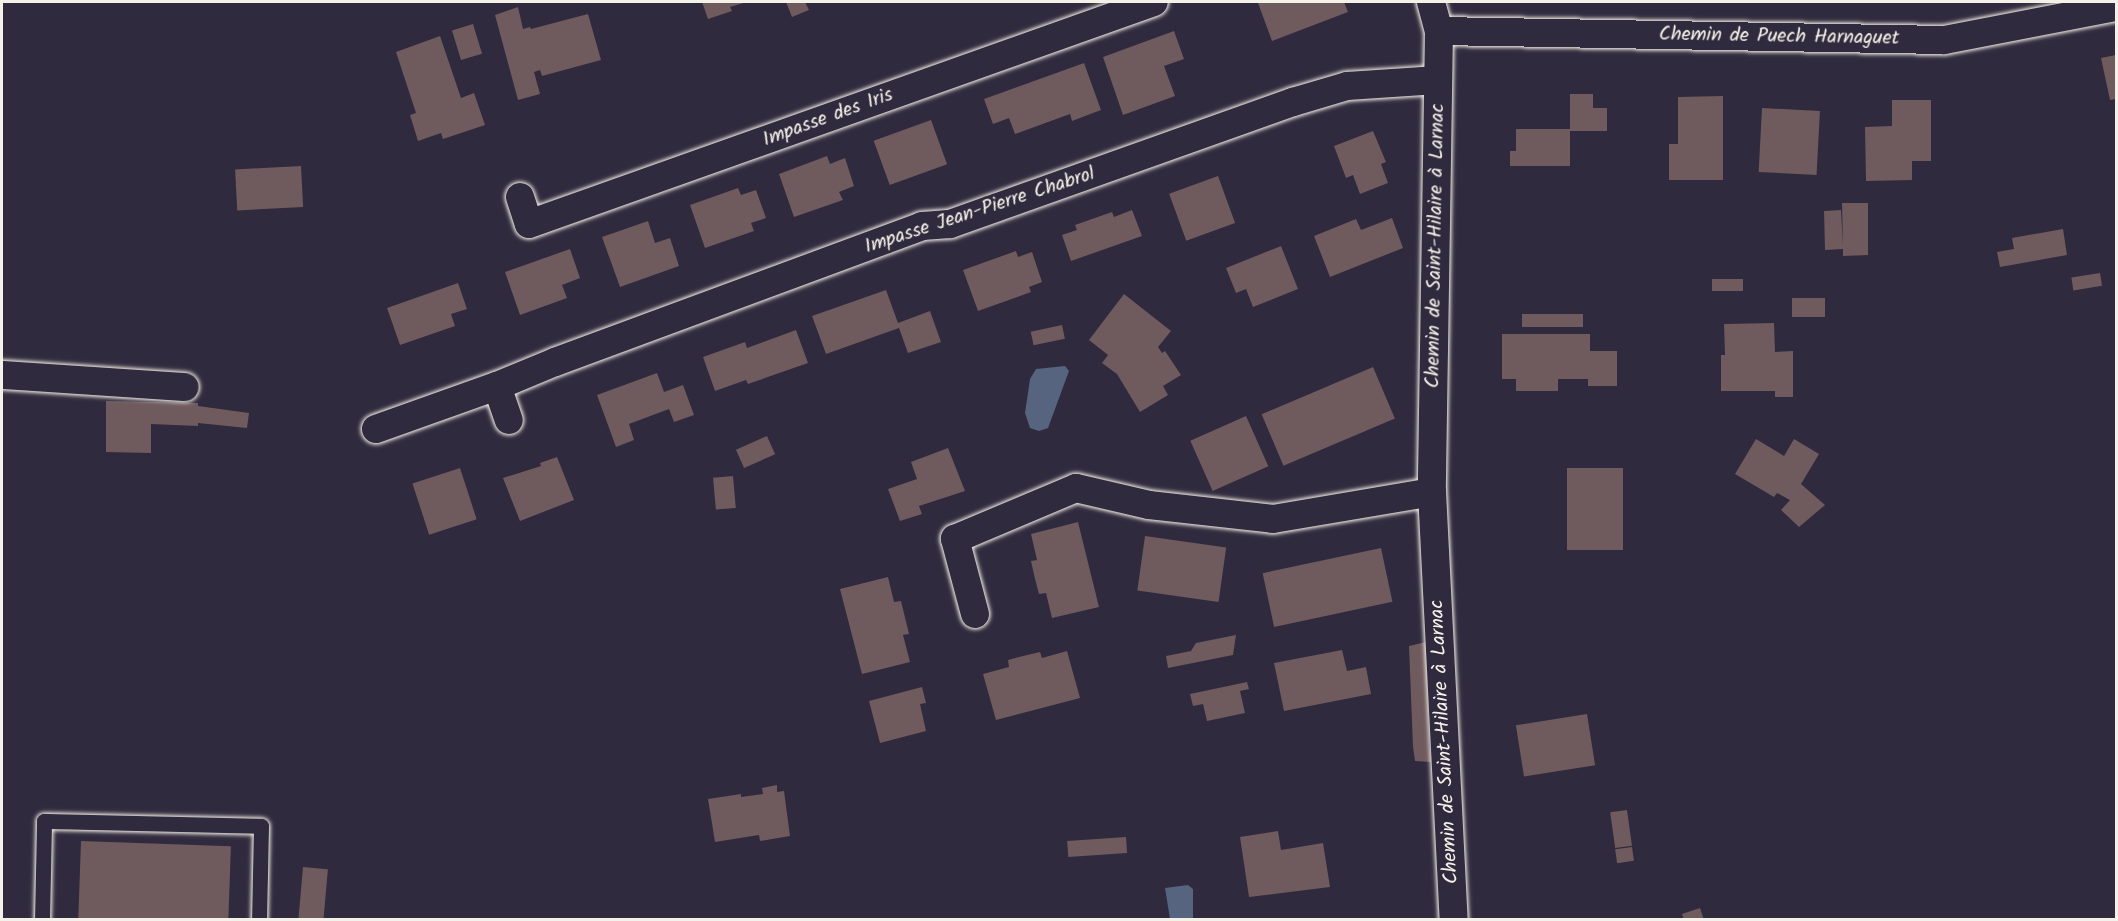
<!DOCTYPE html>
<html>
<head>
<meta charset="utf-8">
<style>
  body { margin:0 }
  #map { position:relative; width:2118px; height:921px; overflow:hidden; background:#2f2a3d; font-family:Kalam,sans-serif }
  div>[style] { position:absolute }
  .water>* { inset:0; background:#566480 }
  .building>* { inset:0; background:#6f5a5e; transform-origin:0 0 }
  .roads { filter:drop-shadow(0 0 2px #f4f1e8) drop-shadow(0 0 2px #f4f1e8) }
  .lane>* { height:15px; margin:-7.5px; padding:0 7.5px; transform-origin:7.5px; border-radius:7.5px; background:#2f2a3d }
  .street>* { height:28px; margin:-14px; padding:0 14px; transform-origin:14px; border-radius:14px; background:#2f2a3d }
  span { translate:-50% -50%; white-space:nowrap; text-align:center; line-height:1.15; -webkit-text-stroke:5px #2f2a3d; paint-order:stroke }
  .street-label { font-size:20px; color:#f4f1e8 }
  .frame { position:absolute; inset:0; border:3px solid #f4f1e8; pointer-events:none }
</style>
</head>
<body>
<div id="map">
  <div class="water">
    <i style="clip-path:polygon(1065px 366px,1069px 371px,1048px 428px,1039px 431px,1030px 428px,1025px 413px,1030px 379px,1036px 369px)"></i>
    <i style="clip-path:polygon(1188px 885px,1193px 889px,1193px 919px,1170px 919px,1165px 888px)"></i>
  </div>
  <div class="building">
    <i style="clip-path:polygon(702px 2px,747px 2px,730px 7px,732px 11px,708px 19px)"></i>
    <i style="clip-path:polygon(786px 2px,805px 2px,809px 10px,792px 17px)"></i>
    <i style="clip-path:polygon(1261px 2px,1344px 2px,1348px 12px,1272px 41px,1258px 3px)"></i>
    <i style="clip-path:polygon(518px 7px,523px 29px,530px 27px,531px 29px,588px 14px,601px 60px,542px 76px,540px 70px,534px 72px,540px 94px,518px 100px,495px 15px)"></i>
    <i style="left:473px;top:24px;width:31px;height:22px;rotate:73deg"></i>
    <i style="clip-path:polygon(1174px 31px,1184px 59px,1164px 66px,1175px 96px,1123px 115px,1103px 57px)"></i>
    <i style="clip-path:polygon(440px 36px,461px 98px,474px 93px,485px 125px,443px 139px,441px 133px,418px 141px,410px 115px,416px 113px,396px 52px)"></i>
    <i style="clip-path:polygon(2116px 55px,2116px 99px,2110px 100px,2101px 58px)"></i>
    <i style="clip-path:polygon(1084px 63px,1101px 110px,1072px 121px,1070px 114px,1015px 134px,1009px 118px,993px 124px,984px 99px)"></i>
    <i style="clip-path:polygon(1570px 94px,1593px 94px,1593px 108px,1607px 108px,1607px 131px,1570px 131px,1570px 166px,1510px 166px,1510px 151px,1516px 151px,1516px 129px,1570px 129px)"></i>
    <i style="clip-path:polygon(1723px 96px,1723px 180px,1669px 180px,1669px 144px,1678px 144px,1678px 97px)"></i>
    <i style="clip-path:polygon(1892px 100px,1931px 100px,1931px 161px,1912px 161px,1912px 180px,1866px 181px,1865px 127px,1892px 126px)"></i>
    <i style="left:1762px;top:108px;width:58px;height:64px;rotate:3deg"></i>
    <i style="left:931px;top:120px;width:47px;height:61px;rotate:70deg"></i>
    <i style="clip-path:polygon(1373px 131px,1386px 162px,1381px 164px,1388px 183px,1360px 194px,1353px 175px,1346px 178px,1334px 146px)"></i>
    <i style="clip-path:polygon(827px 156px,830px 164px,845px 158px,854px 186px,839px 192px,843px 200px,794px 217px,779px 174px)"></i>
    <i style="left:301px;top:166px;width:41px;height:66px;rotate:87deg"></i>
    <i style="left:1218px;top:176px;width:50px;height:52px;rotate:70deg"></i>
    <i style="clip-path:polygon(738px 188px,741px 195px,756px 190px,766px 218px,751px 223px,754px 231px,705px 248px,690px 205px)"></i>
    <i style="clip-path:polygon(1842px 203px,1868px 203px,1868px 255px,1843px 256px,1843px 249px,1825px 250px,1824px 211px,1841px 210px,1843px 247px)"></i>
    <i style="clip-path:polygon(1132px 210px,1142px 236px,1071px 261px,1062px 235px,1077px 230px,1075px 225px,1112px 212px,1114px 217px)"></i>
    <i style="clip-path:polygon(1392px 218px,1403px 248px,1330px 277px,1314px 236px,1356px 219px,1361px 230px)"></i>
    <i style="clip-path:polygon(648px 221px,655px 243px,670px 238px,679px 266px,620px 287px,602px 237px)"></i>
    <i style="clip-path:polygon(2063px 229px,2067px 255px,2000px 267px,1997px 252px,2014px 249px,2012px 238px)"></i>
    <i style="clip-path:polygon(1281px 246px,1298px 289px,1253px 307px,1246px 289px,1236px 293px,1226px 268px)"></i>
    <i style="clip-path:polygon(570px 249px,580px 278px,562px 285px,567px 298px,520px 315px,505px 272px)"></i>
    <i style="clip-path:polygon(1016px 251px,1018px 257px,1032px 252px,1042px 282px,1029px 287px,1031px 292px,978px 311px,963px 270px)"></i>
    <i style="left:2100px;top:273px;width:13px;height:29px;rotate:81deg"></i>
    <i style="left:1712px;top:279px;width:31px;height:12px"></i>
    <i style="clip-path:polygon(458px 283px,467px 309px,451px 314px,455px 326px,400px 345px,387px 308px)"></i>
    <i style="clip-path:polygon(886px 290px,898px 323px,930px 311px,941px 342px,908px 353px,899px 328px,826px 354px,812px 316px)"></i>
    <i style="clip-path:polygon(1124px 294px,1171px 331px,1158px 347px,1162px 353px,1165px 351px,1181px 375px,1163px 386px,1168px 395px,1140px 412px,1117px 374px,1102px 363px,1108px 355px,1089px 340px)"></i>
    <i style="left:1792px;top:298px;width:33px;height:19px"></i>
    <i style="left:1583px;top:314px;width:13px;height:61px;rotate:90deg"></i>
    <i style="clip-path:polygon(1774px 323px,1775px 352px,1793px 351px,1793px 397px,1775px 397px,1775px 391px,1721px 391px,1721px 355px,1725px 355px,1724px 324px)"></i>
    <i style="left:1062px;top:325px;width:14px;height:32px;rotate:78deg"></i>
    <i style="clip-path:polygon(796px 330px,808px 363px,748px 384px,746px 380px,715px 391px,703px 357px,745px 342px,747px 348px)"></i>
    <i style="clip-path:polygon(1502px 334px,1590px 334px,1590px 351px,1617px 351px,1617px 386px,1588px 386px,1588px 379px,1558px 379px,1558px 391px,1516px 391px,1516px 379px,1502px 379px)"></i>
    <i style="left:1373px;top:367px;width:56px;height:121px;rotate:67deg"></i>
    <i style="clip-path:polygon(657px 373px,664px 392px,683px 385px,694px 415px,674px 422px,669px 409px,629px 424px,634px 440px,616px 447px,597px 395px)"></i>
    <i style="clip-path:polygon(106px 401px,198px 403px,198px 406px,249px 413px,247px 428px,198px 423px,198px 426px,151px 424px,151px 453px,106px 452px)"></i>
    <i style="left:1246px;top:416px;width:55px;height:61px;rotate:66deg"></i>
    <i style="left:767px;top:436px;width:20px;height:34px;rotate:66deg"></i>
    <i style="clip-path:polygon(1756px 439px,1784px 456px,1794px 439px,1819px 454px,1801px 484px,1825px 505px,1799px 527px,1781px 510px,1790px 500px,1777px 493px,1774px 497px,1735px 474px)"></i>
    <i style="clip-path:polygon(948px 448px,965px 491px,919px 506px,922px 514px,900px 521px,888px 489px,917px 479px,911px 462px)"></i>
    <i style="clip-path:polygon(557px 457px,574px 500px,520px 521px,503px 478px,541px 466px,540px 463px)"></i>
    <i style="left:460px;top:468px;width:54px;height:50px;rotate:72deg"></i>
    <i style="left:1623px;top:468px;width:82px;height:56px;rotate:90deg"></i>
    <i style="left:733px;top:476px;width:32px;height:20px;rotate:85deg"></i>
    <i style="clip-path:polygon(1078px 522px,1099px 607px,1052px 618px,1046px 593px,1039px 594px,1035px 579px,1031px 561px,1037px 560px,1031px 534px)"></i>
    <i style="left:1145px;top:536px;width:82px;height:55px;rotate:8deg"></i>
    <i style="left:1381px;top:548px;width:55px;height:121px;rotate:78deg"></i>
    <i style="clip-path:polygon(888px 577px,894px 602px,901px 601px,909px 634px,903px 635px,910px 662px,862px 674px,840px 589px)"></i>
    <i style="clip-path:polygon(1236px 635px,1233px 655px,1168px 668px,1166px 656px,1191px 651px,1196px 643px)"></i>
    <i style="clip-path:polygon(1426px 642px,1429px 745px,1431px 762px,1415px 761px,1413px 747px,1409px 646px)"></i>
    <i style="clip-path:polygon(1342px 650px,1347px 671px,1366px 667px,1371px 694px,1284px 711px,1274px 663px)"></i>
    <i style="clip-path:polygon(1067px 651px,1080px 698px,996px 720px,983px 674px,1009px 667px,1008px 660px,1023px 656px,1040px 652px,1042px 658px)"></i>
    <i style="clip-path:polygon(1247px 682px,1249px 689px,1240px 691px,1245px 713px,1207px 721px,1203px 704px,1193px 706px,1190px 694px)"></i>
    <i style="clip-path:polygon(922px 687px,926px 703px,920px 704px,926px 731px,880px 743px,869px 701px)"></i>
    <i style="left:1587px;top:714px;width:52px;height:72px;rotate:81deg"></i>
    <i style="clip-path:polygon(777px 785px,777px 792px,784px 791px,790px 836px,760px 841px,759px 835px,715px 842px,708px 799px,741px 794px,741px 797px,763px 794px,762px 788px)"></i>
    <i style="left:1627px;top:810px;width:36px;height:17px;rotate:82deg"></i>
    <i style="clip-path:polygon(1278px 831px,1281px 850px,1323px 843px,1330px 887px,1249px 897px,1240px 837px)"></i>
    <i style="left:1126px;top:837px;width:16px;height:59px;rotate:86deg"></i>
    <i style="left:81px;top:841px;width:150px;height:79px;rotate:2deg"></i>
    <i style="left:1632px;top:847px;width:14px;height:17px;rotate:82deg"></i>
    <i style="left:303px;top:867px;width:25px;height:53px;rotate:5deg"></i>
    <i style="clip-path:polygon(1700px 908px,1704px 920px,1684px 920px,1682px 914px)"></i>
  </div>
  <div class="roads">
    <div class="lane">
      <i style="left:42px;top:920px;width:99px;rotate:-88.8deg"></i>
      <i style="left:44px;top:821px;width:217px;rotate:1.3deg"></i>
      <i style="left:261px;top:826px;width:94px;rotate:91.2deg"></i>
    </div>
    <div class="street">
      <i style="left:1431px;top:2px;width:30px;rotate:75deg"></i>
      <i style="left:1439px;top:31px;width:461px;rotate:90.9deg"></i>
      <i style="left:1432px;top:492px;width:429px;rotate:87.1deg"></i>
      <i style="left:1439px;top:31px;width:505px;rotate:1.02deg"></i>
      <i style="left:1944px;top:40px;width:175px;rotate:-10.9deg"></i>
      <i style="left:520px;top:197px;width:28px;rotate:72deg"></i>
      <i style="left:529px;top:224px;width:663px;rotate:-19.56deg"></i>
      <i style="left:2px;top:375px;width:183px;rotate:3.8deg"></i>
      <i style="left:497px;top:386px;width:36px;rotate:71deg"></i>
      <i style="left:376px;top:429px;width:128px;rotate:-19.6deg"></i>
      <i style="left:497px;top:386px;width:63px;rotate:-22.5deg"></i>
      <i style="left:555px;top:362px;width:391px;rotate:-20.3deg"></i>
      <i style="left:922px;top:226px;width:28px;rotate:-4deg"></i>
      <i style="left:950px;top:224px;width:364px;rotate:-19.6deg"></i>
      <i style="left:1293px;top:102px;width:56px;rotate:-16.5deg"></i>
      <i style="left:1347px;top:86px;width:91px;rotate:-3.8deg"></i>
      <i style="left:975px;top:614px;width:78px;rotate:-104.9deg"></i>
      <i style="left:955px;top:539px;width:131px;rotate:-22.9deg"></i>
      <i style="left:1076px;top:488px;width:75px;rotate:13.1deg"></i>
      <i style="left:1149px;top:505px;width:125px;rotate:6.4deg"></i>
      <i style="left:1273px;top:519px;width:161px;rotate:-9.6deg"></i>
    </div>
  </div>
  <div class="street-label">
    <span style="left:1779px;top:37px;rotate:1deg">Chemin de Puech Harnaguet</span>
    <span style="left:828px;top:118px;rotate:-20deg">Impasse des Iris</span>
    <span style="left:980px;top:211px;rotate:-18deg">Impasse Jean-Pierre Chabrol</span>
    <span style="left:1436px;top:246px;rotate:-89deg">Chemin de Saint-Hilaire à Larnac</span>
    <span style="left:1445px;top:742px;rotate:-93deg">Chemin de Saint-Hilaire à Larnac</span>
  </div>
  <div class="frame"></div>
</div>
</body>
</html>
